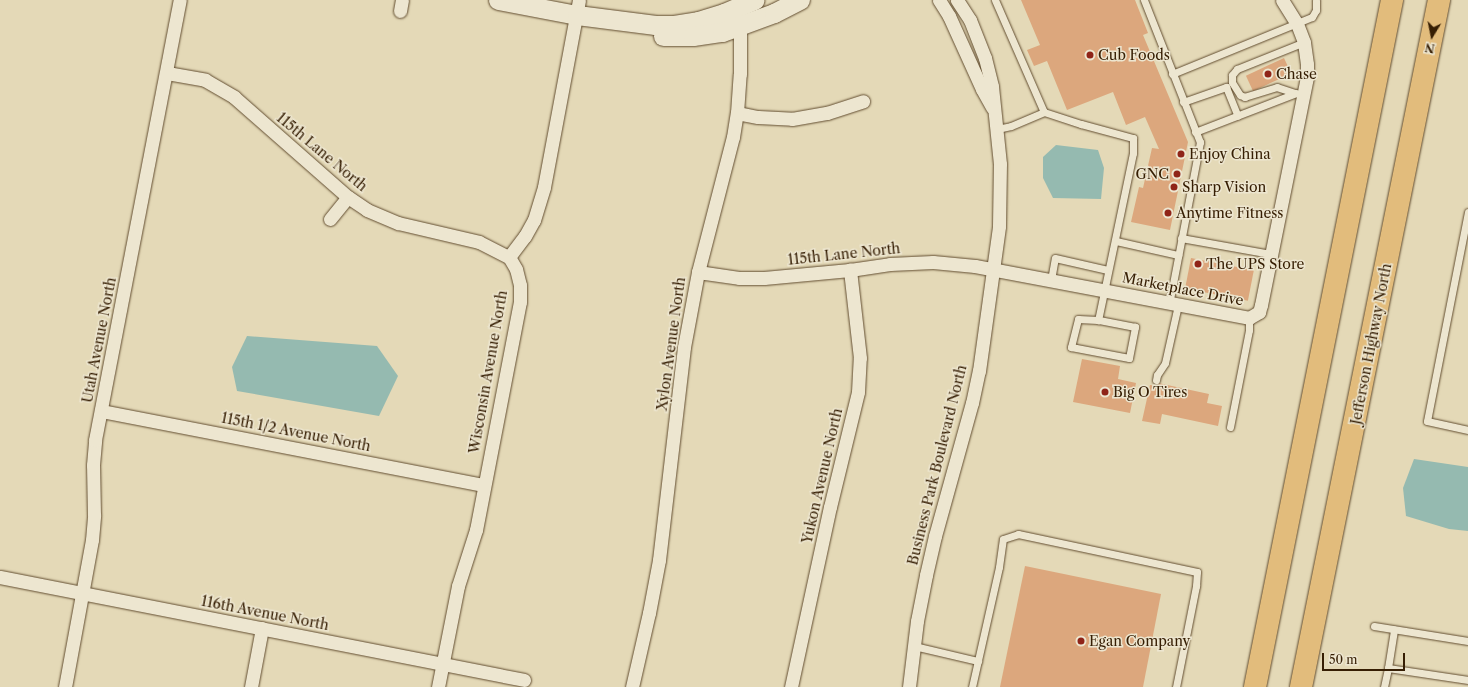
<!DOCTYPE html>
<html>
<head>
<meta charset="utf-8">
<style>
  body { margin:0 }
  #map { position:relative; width:1468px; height:687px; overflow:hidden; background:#e4d9b7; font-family:"Libre Caslon Text",serif }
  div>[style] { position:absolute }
  .water>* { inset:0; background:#95bab0 }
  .building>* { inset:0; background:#dca77d; transform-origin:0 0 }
  .roads { filter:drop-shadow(0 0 1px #624d30) drop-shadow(0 0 1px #624d30) }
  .lane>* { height:7px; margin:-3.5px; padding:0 3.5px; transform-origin:3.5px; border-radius:3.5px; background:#ede6d0 }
  .street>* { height:13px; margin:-6.5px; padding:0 6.5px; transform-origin:6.5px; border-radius:6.5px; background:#ede6d0 }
  .secondary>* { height:19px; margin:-9.5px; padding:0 9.5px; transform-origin:9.5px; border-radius:9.5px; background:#ede6d0 }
  .highway>* { height:22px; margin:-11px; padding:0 11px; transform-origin:11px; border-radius:11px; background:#e2bc7c }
  .dots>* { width:11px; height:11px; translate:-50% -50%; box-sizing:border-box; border:2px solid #ede6d0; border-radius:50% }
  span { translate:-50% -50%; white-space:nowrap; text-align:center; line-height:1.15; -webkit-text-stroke:3px #ede6d0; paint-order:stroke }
  .poi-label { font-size:14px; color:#361e03 }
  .left { translate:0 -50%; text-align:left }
  .right { translate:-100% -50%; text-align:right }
  .street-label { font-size:14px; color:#361e03 }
  .north { position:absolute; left:1412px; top:16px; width:40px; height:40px; -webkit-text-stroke:3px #ede6d0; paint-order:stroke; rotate:190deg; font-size:11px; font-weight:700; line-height:16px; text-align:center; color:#361e03 }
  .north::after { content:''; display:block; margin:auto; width:14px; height:18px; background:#361e03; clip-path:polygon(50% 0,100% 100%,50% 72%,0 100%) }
  .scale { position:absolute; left:1322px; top:653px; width:83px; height:18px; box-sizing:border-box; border:2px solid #361e03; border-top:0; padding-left:5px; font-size:12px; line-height:14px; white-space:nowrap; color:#361e03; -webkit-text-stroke:3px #ede6d0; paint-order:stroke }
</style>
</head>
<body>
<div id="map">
  <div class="water">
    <i style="clip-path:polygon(1056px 145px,1098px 150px,1104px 168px,1101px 199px,1053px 198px,1043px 178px,1043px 157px)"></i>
    <i style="clip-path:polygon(247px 336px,377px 346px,398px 376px,379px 416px,237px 391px,232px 367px)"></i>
    <i style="clip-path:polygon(1414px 459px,1468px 467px,1468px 531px,1449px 529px,1406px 516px,1403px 488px)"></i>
  </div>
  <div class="building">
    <i style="clip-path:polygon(1021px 0,1135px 0,1148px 33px,1143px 35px,1188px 142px,1170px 230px,1131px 222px,1139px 187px,1143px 188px,1152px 148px,1159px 149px,1145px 117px,1126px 125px,1113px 92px,1067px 110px,1047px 61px,1034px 66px,1027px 50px,1040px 45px)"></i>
    <i style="left:1284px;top:58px;width:17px;height:42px;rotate:65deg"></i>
    <i style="left:1191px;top:258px;width:64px;height:31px;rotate:11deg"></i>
    <i style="clip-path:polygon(1082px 359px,1120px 366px,1118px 379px,1136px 383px,1130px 413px,1073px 402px)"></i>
    <i style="clip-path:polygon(1158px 383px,1209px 394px,1207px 403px,1222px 406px,1218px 426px,1162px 414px,1160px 424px,1142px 421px,1150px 385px,1158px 386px)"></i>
    <i style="clip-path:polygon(1025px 566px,1161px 594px,1143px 687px,1000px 687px)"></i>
  </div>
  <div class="roads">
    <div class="lane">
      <i style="left:995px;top:0;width:122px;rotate:66.4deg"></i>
      <i style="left:1144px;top:0;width:153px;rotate:68.5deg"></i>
      <i style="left:1200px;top:142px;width:165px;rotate:100.8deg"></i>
      <i style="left:1172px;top:74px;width:151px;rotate:-22.2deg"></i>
      <i style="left:1312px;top:17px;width:8px;rotate:-60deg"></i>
      <i style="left:1316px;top:10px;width:10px;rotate:-90deg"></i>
      <i style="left:1295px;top:93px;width:19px;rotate:-162deg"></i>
      <i style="left:1277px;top:87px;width:34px;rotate:163deg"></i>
      <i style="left:1245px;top:97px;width:5px;rotate:-158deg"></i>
      <i style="left:1240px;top:95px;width:15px;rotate:-122deg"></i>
      <i style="left:1232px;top:82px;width:7px;rotate:-90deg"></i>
      <i style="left:1232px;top:75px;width:8px;rotate:-50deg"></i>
      <i style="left:1237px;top:69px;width:72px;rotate:-21.9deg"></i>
      <i style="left:1183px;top:102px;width:46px;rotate:-19.2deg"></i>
      <i style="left:1226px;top:87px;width:31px;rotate:68deg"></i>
      <i style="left:997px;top:129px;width:14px;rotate:-12deg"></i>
      <i style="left:1011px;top:126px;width:36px;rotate:-23deg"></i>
      <i style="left:1044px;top:112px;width:39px;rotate:18deg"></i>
      <i style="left:1081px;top:124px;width:54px;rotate:15.1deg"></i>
      <i style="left:1133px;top:138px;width:15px;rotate:90deg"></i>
      <i style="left:1133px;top:153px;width:171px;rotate:101.8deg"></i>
      <i style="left:1098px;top:320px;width:20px;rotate:-177deg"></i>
      <i style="left:1078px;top:319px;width:29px;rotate:104deg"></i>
      <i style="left:1071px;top:347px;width:59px;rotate:10.7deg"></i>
      <i style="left:1129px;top:358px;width:32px;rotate:-79deg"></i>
      <i style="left:1135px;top:327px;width:38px;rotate:-169deg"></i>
      <i style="left:1195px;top:132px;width:108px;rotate:-21.1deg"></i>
      <i style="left:1468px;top:212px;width:213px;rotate:101.1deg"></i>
      <i style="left:1427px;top:421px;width:42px;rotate:12.4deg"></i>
      <i style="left:1181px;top:238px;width:91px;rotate:10.1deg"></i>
      <i style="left:1116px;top:241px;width:64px;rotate:12.7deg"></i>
      <i style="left:1051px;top:280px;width:22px;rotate:-80deg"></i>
      <i style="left:1055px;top:258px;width:54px;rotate:12.8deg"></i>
      <i style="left:1156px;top:380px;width:5px;rotate:-79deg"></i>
      <i style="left:1157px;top:375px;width:14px;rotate:-56deg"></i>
      <i style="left:1165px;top:363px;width:59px;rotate:-77.4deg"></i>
      <i style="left:1230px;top:427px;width:99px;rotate:-78.9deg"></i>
      <i style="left:1249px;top:330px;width:12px;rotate:-90deg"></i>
      <i style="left:1374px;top:626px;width:95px;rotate:9.1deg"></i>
      <i style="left:914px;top:646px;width:66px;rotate:13.2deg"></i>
      <i style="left:1388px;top:668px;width:39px;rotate:-81deg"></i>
      <i style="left:972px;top:687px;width:123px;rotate:-77.3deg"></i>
      <i style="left:999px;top:567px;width:28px;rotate:-82deg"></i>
      <i style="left:1003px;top:539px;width:16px;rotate:-18deg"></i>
      <i style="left:1018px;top:534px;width:183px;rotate:12deg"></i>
      <i style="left:1197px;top:572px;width:14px;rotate:94deg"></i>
      <i style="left:1196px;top:586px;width:103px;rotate:101.2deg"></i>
      <i style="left:1384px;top:687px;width:19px;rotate:-78deg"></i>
      <i style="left:1388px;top:668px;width:81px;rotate:8.5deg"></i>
    </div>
    <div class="street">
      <i style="left:939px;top:0;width:19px;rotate:58deg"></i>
      <i style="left:949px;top:16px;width:80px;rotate:65.7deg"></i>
      <i style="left:982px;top:89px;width:21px;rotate:61deg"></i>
      <i style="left:400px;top:11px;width:11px;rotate:-80deg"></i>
      <i style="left:167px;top:73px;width:39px;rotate:10deg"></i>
      <i style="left:205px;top:80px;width:34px;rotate:30deg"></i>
      <i style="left:234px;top:97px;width:152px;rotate:41.3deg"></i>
      <i style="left:348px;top:197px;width:23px;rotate:34deg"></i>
      <i style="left:367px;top:210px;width:34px;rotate:23deg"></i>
      <i style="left:398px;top:223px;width:83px;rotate:13.2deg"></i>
      <i style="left:479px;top:242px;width:34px;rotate:27deg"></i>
      <i style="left:737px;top:113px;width:21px;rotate:11deg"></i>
      <i style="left:758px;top:117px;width:34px;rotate:3deg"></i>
      <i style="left:792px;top:119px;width:36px;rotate:-10deg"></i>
      <i style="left:827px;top:113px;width:38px;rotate:-18deg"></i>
      <i style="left:330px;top:219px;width:28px;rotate:-51deg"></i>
      <i style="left:509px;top:257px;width:26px;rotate:-53deg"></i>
      <i style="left:525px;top:236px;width:18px;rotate:-61deg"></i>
      <i style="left:534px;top:220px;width:34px;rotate:-73deg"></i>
      <i style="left:544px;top:187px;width:190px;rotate:-79.4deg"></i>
      <i style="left:698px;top:272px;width:41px;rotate:8.3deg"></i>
      <i style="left:739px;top:278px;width:25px"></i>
      <i style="left:764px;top:278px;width:86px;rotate:-5.3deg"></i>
      <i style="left:850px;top:270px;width:40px;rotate:-8.5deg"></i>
      <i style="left:890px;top:264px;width:43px;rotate:-2.7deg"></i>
      <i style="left:933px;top:262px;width:42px;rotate:5.4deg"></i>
      <i style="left:975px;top:266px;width:279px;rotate:10.7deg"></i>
      <i style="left:1249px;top:318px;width:12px;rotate:-31deg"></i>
      <i style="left:1259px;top:312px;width:7px;rotate:-74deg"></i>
      <i style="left:1261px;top:305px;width:233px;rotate:-78.6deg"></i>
      <i style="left:1307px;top:77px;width:13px;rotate:-90deg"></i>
      <i style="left:1307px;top:64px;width:22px;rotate:-98deg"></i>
      <i style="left:1304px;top:42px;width:19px;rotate:-111deg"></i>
      <i style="left:1297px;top:24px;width:28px;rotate:-122deg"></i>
      <i style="left:102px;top:411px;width:389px;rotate:11deg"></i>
      <i style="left:0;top:577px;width:534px;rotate:11.12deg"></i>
      <i style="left:65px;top:687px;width:149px;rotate:-79.6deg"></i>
      <i style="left:92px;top:540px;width:25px;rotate:-85deg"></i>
      <i style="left:94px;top:515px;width:50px;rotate:-91.1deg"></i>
      <i style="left:93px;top:465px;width:25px;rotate:-85deg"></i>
      <i style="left:95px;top:440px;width:448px;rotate:-79.1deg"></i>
      <i style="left:251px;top:687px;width:60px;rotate:-79.4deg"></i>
      <i style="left:438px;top:687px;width:103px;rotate:-78.8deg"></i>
      <i style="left:458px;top:586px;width:59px;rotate:-72.2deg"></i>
      <i style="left:476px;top:530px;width:232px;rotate:-79.1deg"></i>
      <i style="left:520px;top:302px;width:17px;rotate:-90deg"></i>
      <i style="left:520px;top:285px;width:16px;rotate:-104deg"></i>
      <i style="left:516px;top:269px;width:14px;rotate:-120deg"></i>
      <i style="left:632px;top:687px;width:76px;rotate:-77.1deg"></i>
      <i style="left:649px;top:613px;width:54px;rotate:-79.3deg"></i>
      <i style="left:659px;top:560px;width:214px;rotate:-83.3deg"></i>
      <i style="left:684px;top:347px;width:76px;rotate:-79.4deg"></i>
      <i style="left:698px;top:272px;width:139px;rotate:-75.5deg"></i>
      <i style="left:733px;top:137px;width:24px;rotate:-81deg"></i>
      <i style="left:737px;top:113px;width:39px;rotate:-86deg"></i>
      <i style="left:740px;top:74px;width:54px;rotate:-90deg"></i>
      <i style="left:791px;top:687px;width:184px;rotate:-77.8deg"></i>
      <i style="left:830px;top:507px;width:118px;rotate:-76.3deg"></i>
      <i style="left:858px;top:392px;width:34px;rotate:-87deg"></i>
      <i style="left:860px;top:358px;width:89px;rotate:-96.5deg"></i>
      <i style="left:909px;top:687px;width:66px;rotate:-83.1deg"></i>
      <i style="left:917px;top:621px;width:47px;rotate:-78.9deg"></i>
      <i style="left:926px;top:575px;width:40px;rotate:-77deg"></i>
      <i style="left:935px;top:536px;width:138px;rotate:-74.5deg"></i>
      <i style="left:972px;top:403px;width:33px;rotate:-78deg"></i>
      <i style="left:979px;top:371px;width:146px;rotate:-82.1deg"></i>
      <i style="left:999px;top:226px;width:62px;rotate:-89.1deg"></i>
      <i style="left:1000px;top:164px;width:78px;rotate:-95.9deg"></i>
      <i style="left:992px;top:86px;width:29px;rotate:-104deg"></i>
      <i style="left:985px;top:58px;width:41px;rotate:-111.5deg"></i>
      <i style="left:970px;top:20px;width:24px;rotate:-123deg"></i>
    </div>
    <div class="secondary">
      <i style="left:498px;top:0;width:80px;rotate:10.8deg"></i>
      <i style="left:577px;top:15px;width:79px;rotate:7.3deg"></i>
      <i style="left:655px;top:25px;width:19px"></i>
      <i style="left:674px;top:25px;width:24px;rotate:-9deg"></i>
      <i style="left:698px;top:21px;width:27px;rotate:-17deg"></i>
      <i style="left:724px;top:13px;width:33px;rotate:-23deg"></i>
      <i style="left:663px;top:36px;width:30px"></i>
      <i style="left:693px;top:36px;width:29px;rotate:-8deg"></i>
      <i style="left:722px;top:32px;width:55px;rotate:-20.1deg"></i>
      <i style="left:774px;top:13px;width:29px;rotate:-27deg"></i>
    </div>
    <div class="highway">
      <i style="left:1255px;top:687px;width:701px;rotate:-78.72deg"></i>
      <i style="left:1301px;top:687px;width:701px;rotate:-78.64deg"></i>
    </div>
  </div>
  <div class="dots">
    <i style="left:1090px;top:55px;background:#8f2418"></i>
    <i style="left:1268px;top:74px;background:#8f2418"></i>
    <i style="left:1181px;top:154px;background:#8f2418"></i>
    <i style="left:1177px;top:174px;background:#8f2418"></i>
    <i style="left:1174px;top:187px;background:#8f2418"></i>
    <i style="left:1168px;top:213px;background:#8f2418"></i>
    <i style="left:1198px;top:264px;background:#8f2418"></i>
    <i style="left:1105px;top:392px;background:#8f2418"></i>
    <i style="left:1081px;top:641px;background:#8f2418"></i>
  </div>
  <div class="poi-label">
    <span class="left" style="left:1098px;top:55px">Cub Foods</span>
    <span class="left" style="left:1276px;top:74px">Chase</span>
    <span class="left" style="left:1189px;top:154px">Enjoy China</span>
    <span class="right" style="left:1169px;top:174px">GNC</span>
    <span class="left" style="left:1182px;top:187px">Sharp Vision</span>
    <span class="left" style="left:1176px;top:213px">Anytime Fitness</span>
    <span class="left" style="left:1206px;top:264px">The UPS Store</span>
    <span class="left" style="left:1113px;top:392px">Big O Tires</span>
    <span class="left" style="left:1089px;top:641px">Egan Company</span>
  </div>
  <div class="street-label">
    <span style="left:322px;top:152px;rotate:40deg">115th Lane North</span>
    <span style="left:844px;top:254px;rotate:-6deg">115th Lane North</span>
    <span style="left:1183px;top:289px;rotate:11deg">Marketplace Drive</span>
    <span style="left:99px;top:340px;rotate:-79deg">Utah Avenue North</span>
    <span style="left:671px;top:344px;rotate:-82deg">Xylon Avenue North</span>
    <span style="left:1371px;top:344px;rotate:-79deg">Jefferson Highway North</span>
    <span style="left:488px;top:372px;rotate:-80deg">Wisconsin Avenue North</span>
    <span style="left:296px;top:432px;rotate:11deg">115th 1/2 Avenue North</span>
    <span style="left:937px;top:465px;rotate:-76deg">Business Park Boulevard North</span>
    <span style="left:822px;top:476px;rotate:-77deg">Yukon Avenue North</span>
    <span style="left:265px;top:613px;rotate:11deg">116th Avenue North</span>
  </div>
  <div class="north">N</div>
  <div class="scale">50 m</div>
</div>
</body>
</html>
